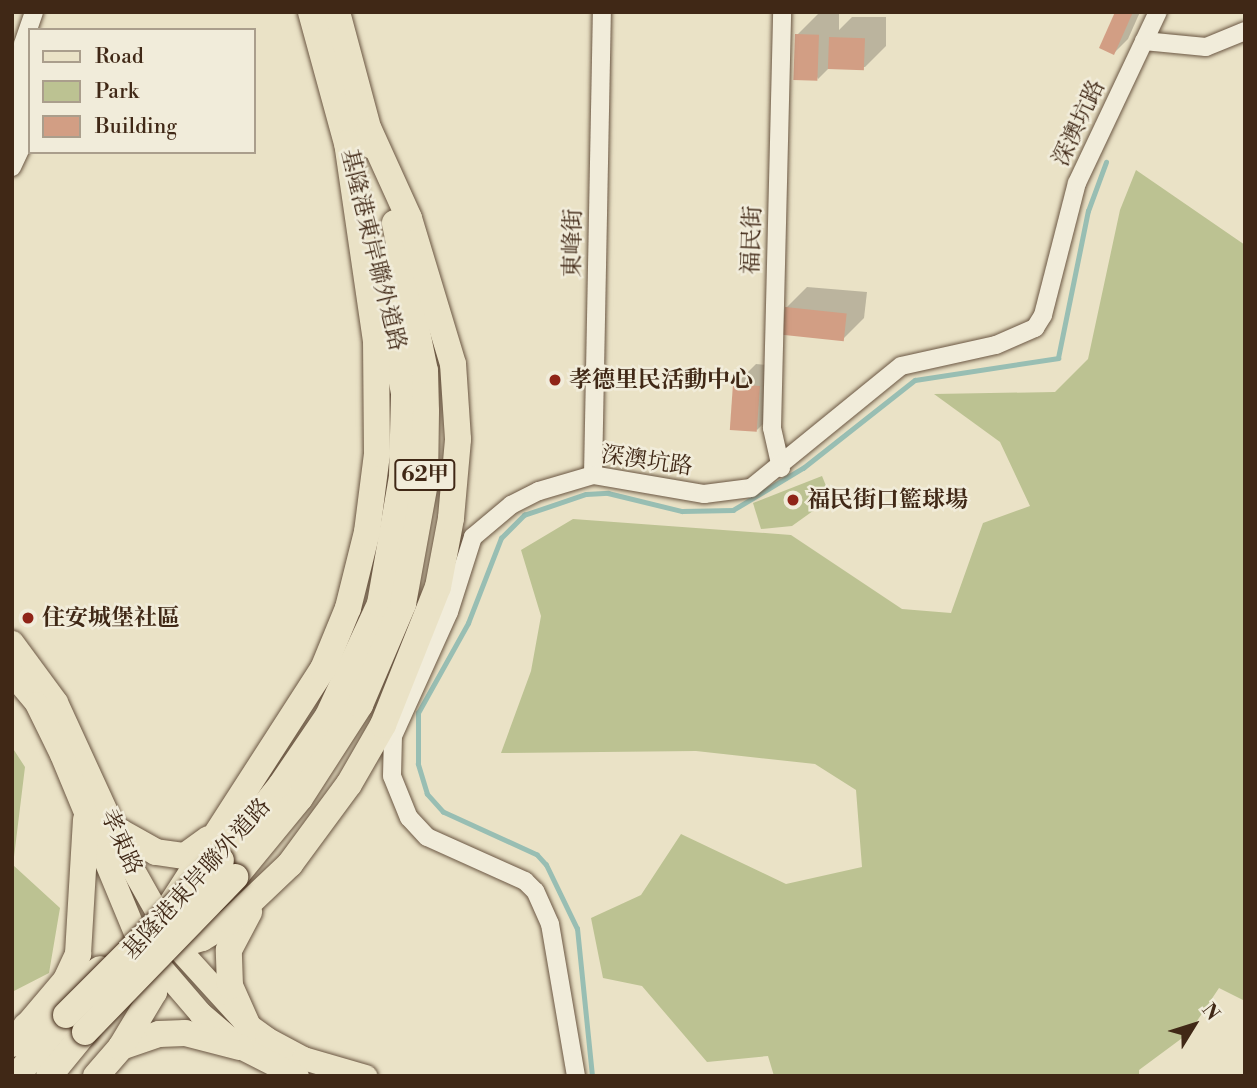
<!DOCTYPE html>
<html>
<head>
<meta charset="utf-8">
<style>
  body { margin:0 }
  #map { position:relative; width:1257px; height:1088px; overflow:hidden; background:#eae2c6; font-family:"Libre Bodoni","Noto Serif TC",serif }
  div>[style] { position:absolute }
  .green>* { inset:0; background:#bcc292 }
  .shadow>* { inset:0; background:#0003 }
  .stream>* { height:4.5px; margin:-2.25px; padding:0 2.25px; transform-origin:2.25px; border-radius:2.25px; background:#98beb3 }
  .building>* { inset:0; background:#d29e84; transform-origin:0 0 }
  .roads { filter:drop-shadow(0 0 2px #6a5642) drop-shadow(0 0 2px #6a5642) }
  .minor>* { height:18px; margin:-9px; padding:0 9px; transform-origin:9px; border-radius:9px; background:#f1ecda }
  .major>* { height:23px; margin:-11.5px; padding:0 11.5px; transform-origin:11.5px; border-radius:11.5px; background:#eae2c6 }
  .highway>* { height:26px; margin:-13px; padding:0 13px; transform-origin:13px; border-radius:13px; background:#eae2c6 }
  .bridges { filter:drop-shadow(0 0 2px #402816) drop-shadow(0 0 2px #402816) }
  .highway-bridge>* { height:26px; margin:-13px; padding:0 13px; transform-origin:13px; border-radius:13px; background:#eae2c6 }
  .dots>* { width:19px; height:19px; translate:-50% -50%; box-sizing:border-box; border:4px solid #f1ecda; border-radius:50% }
  span { translate:-50% -50%; white-space:nowrap; text-align:center; line-height:1.15; -webkit-text-stroke:5px #f1ecda; paint-order:stroke }
  .shield-label span { padding:2px 5px; background:#f1ecda; border:2px solid; border-radius:5px; -webkit-text-stroke-width:0 }
  .shield-label { font-size:21px; color:#402816; font-weight:700 }
  .street-label { font-size:23px; color:#402816 }
  .poi-label { font-size:23px; color:#402816; font-weight:700 }
  .left { translate:0 -50%; text-align:left }
  .frame { position:absolute; inset:0; border:14px solid #402816; pointer-events:none }
  .legend { position:absolute; left:28px; top:28px; width:228px; height:126px; box-sizing:border-box; background:#f1ecda; border:2px solid #aa9e8c; margin:0; padding:9px 12px; list-style:none; font-size:21px; color:#402816 }
  .legend li { display:flex; align-items:center; gap:14px; height:35px }
  .legend b { width:35px; border:2px solid #aa9e8c }
  .north { position:absolute; left:1159px; top:990px; width:70px; height:70px; -webkit-text-stroke:5px #f1ecda; paint-order:stroke; rotate:52deg; font-size:19px; font-weight:700; line-height:28px; text-align:center; color:#402816 }
  .north::after { content:''; display:block; margin:auto; width:24px; height:32px; background:#402816; clip-path:polygon(50% 0,100% 100%,50% 72%,0 100%) }
</style>
</head>
<body>
<div id="map">
  <div class="green">
    <i style="clip-path:polygon(1136px 170px,1245px 245px,1245px 1001px,1219px 988px,1189px 1033px,1139px 1070px,1139px 1076px,774px 1076px,768px 1056px,707px 1062px,642px 986px,603px 978px,591px 918px,641px 895px,681px 834px,786px 884px,862px 867px,856px 790px,815px 764px,696px 751px,501px 753px,531px 671px,541px 616px,521px 550px,573px 519px,791px 535px,902px 609px,951px 613px,983px 523px,1030px 506px,1000px 442px,934px 394px,1055px 392px,1088px 359px,1120px 210px)"></i>
    <i style="clip-path:polygon(822px 476px,831px 498px,792px 526px,761px 529px,753px 503px)"></i>
    <i style="clip-path:polygon(12px 747px,25px 767px,13px 865px,60px 908px,49px 973px,12px 992px)"></i>
  </div>
  <div class="shadow">
    <i style="clip-path:polygon(1117px 12px,1140px 12px,1128px 39px,1114px 53px)"></i>
    <i style="clip-path:polygon(818px 14px,839px 14px,839px 30px,852px 17px,886px 17px,886px 46px,865px 67px,830px 67px,818px 79px,797px 35px)"></i>
    <i style="clip-path:polygon(15px 113px,28px 124px,12px 143px,12px 116px)"></i>
    <i style="clip-path:polygon(807px 287px,867px 292px,864px 318px,843px 339px,786px 308px)"></i>
    <i style="clip-path:polygon(756px 364px,781px 366px,778px 409px,757px 430px,735px 385px)"></i>
  </div>
  <div class="stream">
    <i style="left:592px;top:1076px;width:148px;rotate:-95.8deg"></i>
    <i style="left:577px;top:929px;width:71px;rotate:-115.8deg"></i>
    <i style="left:546px;top:865px;width:13px;rotate:-132deg"></i>
    <i style="left:537px;top:855px;width:103px;rotate:-155.4deg"></i>
    <i style="left:443px;top:812px;width:24px;rotate:-132deg"></i>
    <i style="left:427px;top:794px;width:31px;rotate:-107deg"></i>
    <i style="left:418px;top:764px;width:51px;rotate:-90deg"></i>
    <i style="left:418px;top:713px;width:103px;rotate:-60.9deg"></i>
    <i style="left:468px;top:623px;width:91px;rotate:-68.8deg"></i>
    <i style="left:501px;top:538px;width:33px;rotate:-45deg"></i>
    <i style="left:524px;top:515px;width:65px;rotate:-18.7deg"></i>
    <i style="left:586px;top:494px;width:22px;rotate:-3deg"></i>
    <i style="left:608px;top:493px;width:76px;rotate:13.7deg"></i>
    <i style="left:682px;top:511px;width:51px;rotate:-1.1deg"></i>
    <i style="left:733px;top:510px;width:82px;rotate:-31deg"></i>
    <i style="left:803px;top:468px;width:142px;rotate:-38.2deg"></i>
    <i style="left:915px;top:380px;width:145px;rotate:-8.7deg"></i>
    <i style="left:1058px;top:358px;width:150px;rotate:-78.5deg"></i>
    <i style="left:1088px;top:211px;width:52px;rotate:-69.8deg"></i>
  </div>
  <div class="building">
    <i style="clip-path:polygon(1115px 12px,1133px 12px,1114px 55px,1099px 48px)"></i>
    <i style="left:795px;top:34px;width:24px;height:46px;rotate:2deg"></i>
    <i style="left:829px;top:37px;width:36px;height:32px;rotate:2deg"></i>
    <i style="left:785px;top:307px;width:62px;height:28px;rotate:6deg"></i>
    <i style="left:733px;top:384px;width:27px;height:46px;rotate:4deg"></i>
  </div>
  <div class="roads">
    <div class="minor">
      <i style="left:1144px;top:41px;width:62px;rotate:5.5deg"></i>
      <i style="left:1206px;top:47px;width:42px;rotate:-22.3deg"></i>
      <i style="left:12px;top:167px;width:23px;rotate:-65deg"></i>
      <i style="left:22px;top:146px;width:102px;rotate:-89.4deg"></i>
      <i style="left:23px;top:44px;width:34px;rotate:-71deg"></i>
      <i style="left:781px;top:468px;width:41px;rotate:-102.7deg"></i>
      <i style="left:772px;top:428px;width:416px;rotate:-88.6deg"></i>
      <i style="left:593px;top:475px;width:463px;rotate:-88.9deg"></i>
      <i style="left:576px;top:1076px;width:154px;rotate:-99.7deg"></i>
      <i style="left:550px;top:924px;width:36px;rotate:-114deg"></i>
      <i style="left:535px;top:891px;width:14px;rotate:-135deg"></i>
      <i style="left:525px;top:881px;width:107px;rotate:-155.8deg"></i>
      <i style="left:427px;top:837px;width:26px;rotate:-133deg"></i>
      <i style="left:409px;top:818px;width:45px;rotate:-112deg"></i>
      <i style="left:392px;top:776px;width:40px;rotate:-88.6deg"></i>
      <i style="left:393px;top:736px;width:136px;rotate:-65.7deg"></i>
      <i style="left:449px;top:612px;width:79px;rotate:-72.3deg"></i>
      <i style="left:473px;top:537px;width:50px;rotate:-40.1deg"></i>
      <i style="left:511px;top:505px;width:31px;rotate:-27deg"></i>
      <i style="left:539px;top:491px;width:56px;rotate:-16.5deg"></i>
      <i style="left:593px;top:475px;width:113px;rotate:9.7deg"></i>
      <i style="left:704px;top:494px;width:47px;rotate:-7.3deg"></i>
      <i style="left:751px;top:488px;width:193px;rotate:-39.1deg"></i>
      <i style="left:901px;top:366px;width:97px;rotate:-12.5deg"></i>
      <i style="left:996px;top:345px;width:43px;rotate:-23.6deg"></i>
      <i style="left:1035px;top:328px;width:15px;rotate:-58deg"></i>
      <i style="left:1043px;top:315px;width:136px;rotate:-75.6deg"></i>
      <i style="left:1077px;top:183px;width:189px;rotate:-64.7deg"></i>
    </div>
    <div class="major">
      <i style="left:12px;top:642px;width:74px;rotate:53.7deg"></i>
      <i style="left:56px;top:702px;width:183px;rotate:65.4deg"></i>
      <i style="left:132px;top:868px;width:90px;rotate:60.6deg"></i>
      <i style="left:176px;top:946px;width:105px;rotate:47.7deg"></i>
      <i style="left:247px;top:1024px;width:24px;rotate:36deg"></i>
      <i style="left:266px;top:1038px;width:42px;rotate:28.4deg"></i>
      <i style="left:303px;top:1058px;width:65px;rotate:16.2deg"></i>
      <i style="left:12px;top:674px;width:38px;rotate:50deg"></i>
      <i style="left:36px;top:703px;width:57px;rotate:63.9deg"></i>
      <i style="left:61px;top:754px;width:204px;rotate:67.5deg"></i>
      <i style="left:139px;top:942px;width:94px;rotate:49.3deg"></i>
      <i style="left:200px;top:1013px;width:52px;rotate:40.4deg"></i>
      <i style="left:240px;top:1047px;width:64px;rotate:27deg"></i>
    </div>
    <div class="highway">
      <i style="left:311px;top:12px;width:151px;rotate:74.7deg"></i>
      <i style="left:337px;top:12px;width:139px;rotate:75deg"></i>
      <i style="left:117px;top:830px;width:45px;rotate:29.4deg"></i>
      <i style="left:156px;top:852px;width:29px;rotate:8deg"></i>
      <i style="left:185px;top:856px;width:29px;rotate:-36deg"></i>
      <i style="left:221px;top:860px;width:96px;rotate:-51.3deg"></i>
      <i style="left:281px;top:785px;width:83px;rotate:-55.7deg"></i>
      <i style="left:328px;top:716px;width:123px;rotate:-65.1deg"></i>
      <i style="left:380px;top:604px;width:130px;rotate:-80.2deg"></i>
      <i style="left:402px;top:476px;width:83px;rotate:-88.6deg"></i>
      <i style="left:404px;top:393px;width:136px;rotate:-100.6deg"></i>
      <i style="left:235px;top:877px;width:102px;rotate:-50.6deg"></i>
      <i style="left:300px;top:798px;width:111px;rotate:-57.2deg"></i>
      <i style="left:360px;top:705px;width:110px;rotate:-66.9deg"></i>
      <i style="left:403px;top:604px;width:123px;rotate:-79.7deg"></i>
      <i style="left:425px;top:483px;width:72px;rotate:-89.2deg"></i>
      <i style="left:426px;top:411px;width:40px;rotate:-91.4deg"></i>
      <i style="left:425px;top:371px;width:151px;rotate:-101.5deg"></i>
      <i style="left:172px;top:903px;width:278px;rotate:-57.2deg"></i>
      <i style="left:323px;top:669px;width:66px;rotate:-67.7deg"></i>
      <i style="left:348px;top:608px;width:78px;rotate:-76deg"></i>
      <i style="left:367px;top:532px;width:79px;rotate:-82.7deg"></i>
      <i style="left:377px;top:454px;width:113px;rotate:-90.5deg"></i>
      <i style="left:376px;top:341px;width:200px;rotate:-98.3deg"></i>
      <i style="left:247px;top:1024px;width:42px;rotate:-114.1deg"></i>
      <i style="left:230px;top:986px;width:36px;rotate:-92deg"></i>
      <i style="left:229px;top:950px;width:43px;rotate:-62.2deg"></i>
      <i style="left:26px;top:1026px;width:93px;rotate:-37.6deg"></i>
      <i style="left:12px;top:1044px;width:84px;rotate:-49.8deg"></i>
      <i style="left:66px;top:980px;width:29px;rotate:-65deg"></i>
      <i style="left:78px;top:954px;width:134px;rotate:-86.6deg"></i>
      <i style="left:121px;top:1047px;width:40px;rotate:-18.9deg"></i>
      <i style="left:159px;top:1034px;width:26px;rotate:-2deg"></i>
      <i style="left:185px;top:1033px;width:57px;rotate:14.3deg"></i>
      <i style="left:17px;top:1076px;width:78px;rotate:-51.2deg"></i>
      <i style="left:49px;top:1076px;width:57px;rotate:-50.7deg"></i>
      <i style="left:96px;top:1076px;width:38px;rotate:-49deg"></i>
      <i style="left:121px;top:1047px;width:64px;rotate:-59deg"></i>
      <i style="left:154px;top:992px;width:46px;rotate:-85deg"></i>
      <i style="left:158px;top:946px;width:18px"></i>
      <i style="left:176px;top:946px;width:27px;rotate:-17deg"></i>
      <i style="left:202px;top:938px;width:33px;rotate:-31deg"></i>
      <i style="left:230px;top:921px;width:83px;rotate:-43.5deg"></i>
      <i style="left:290px;top:864px;width:99px;rotate:-53.6deg"></i>
      <i style="left:349px;top:784px;width:68px;rotate:-60deg"></i>
      <i style="left:383px;top:725px;width:149px;rotate:-68.3deg"></i>
      <i style="left:438px;top:587px;width:70px;rotate:-79.3deg"></i>
      <i style="left:451px;top:518px;width:79px;rotate:-84.9deg"></i>
      <i style="left:458px;top:439px;width:75px;rotate:-93.8deg"></i>
      <i style="left:453px;top:364px;width:152px;rotate:-106.8deg"></i>
      <i style="left:409px;top:218px;width:97px;rotate:-114.4deg"></i>
    </div>
  </div>
  <div class="bridges">
    <div class="highway-bridge">
      <i style="left:66px;top:1015px;width:219px;rotate:-45deg"></i>
      <i style="left:85px;top:1032px;width:216px;rotate:-45.9deg"></i>
    </div>
  </div>
  <div class="dots">
    <i style="left:555px;top:380px;background:#8f2418"></i>
    <i style="left:793px;top:500px;background:#8f2418"></i>
    <i style="left:28px;top:618px;background:#8f2418"></i>
  </div>
  <div class="shield-label">
    <span style="left:425px;top:475px">62甲</span>
  </div>
  <div class="street-label">
    <span style="left:1079px;top:123px;rotate:-65deg">深澳坑路</span>
    <span style="left:752px;top:240px;rotate:-88deg">福民街</span>
    <span style="left:573px;top:243px;rotate:-89deg">東峰街</span>
    <span style="left:373px;top:250px;rotate:76deg">基隆港東岸聯外道路</span>
    <span style="left:647px;top:461px;rotate:8deg">深澳坑路</span>
    <span style="left:121px;top:842px;rotate:66deg">孝東路</span>
    <span style="left:197px;top:879px;rotate:-48deg">基隆港東岸聯外道路</span>
  </div>
  <div class="poi-label">
    <span class="left" style="left:569px;top:380px">孝德里民活動中心</span>
    <span class="left" style="left:807px;top:500px">福民街口籃球場</span>
    <span class="left" style="left:42px;top:618px">住安城堡社區</span>
  </div>
  <div class="frame"></div>
  <ul class="legend">
  <li><b style="height:9px;background:#eae2c6"></b>Road</li>
  <li><b style="height:19px;background:#bcc292"></b>Park</li>
  <li><b style="height:19px;background:#d29e84"></b>Building</li>
  </ul>
  <div class="north">N</div>
</div>
</body>
</html>
